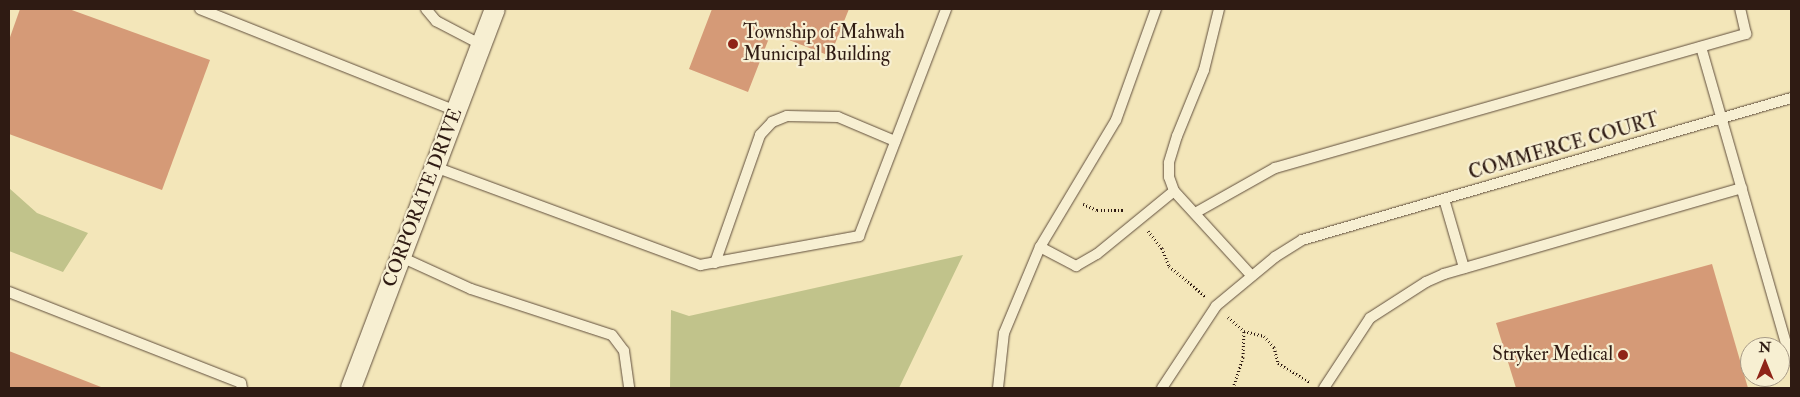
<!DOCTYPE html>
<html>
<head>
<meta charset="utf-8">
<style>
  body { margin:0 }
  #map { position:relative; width:1800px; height:397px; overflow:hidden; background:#f3e6b9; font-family:"IM FELL Double Pica",serif }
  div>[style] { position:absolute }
  .green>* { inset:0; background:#c1c38b }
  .building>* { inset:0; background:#d59a77 }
  .path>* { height:3px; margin-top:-1.5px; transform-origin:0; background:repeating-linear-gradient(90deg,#2f1b13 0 1px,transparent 0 3.5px) }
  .roads { filter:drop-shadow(0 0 1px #604e3c) drop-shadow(0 0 1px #604e3c) }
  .service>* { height:10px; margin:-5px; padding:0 5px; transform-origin:5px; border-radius:5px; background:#f7efd2 }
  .minor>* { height:20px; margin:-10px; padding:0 10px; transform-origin:10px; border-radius:10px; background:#f7efd2 }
  .dots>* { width:14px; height:14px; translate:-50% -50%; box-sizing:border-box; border:2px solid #f7efd2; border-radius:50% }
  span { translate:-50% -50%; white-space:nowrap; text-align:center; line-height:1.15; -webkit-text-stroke:4.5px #f7efd2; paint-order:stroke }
  .poi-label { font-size:19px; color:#2f1b13 }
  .left { translate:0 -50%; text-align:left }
  .right { translate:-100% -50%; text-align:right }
  .street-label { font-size:19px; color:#2f1b13 }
  .frame { position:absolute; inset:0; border:10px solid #2f1b13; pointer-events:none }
  .north { position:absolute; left:1740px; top:337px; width:50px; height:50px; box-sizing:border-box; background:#f7efd2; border:1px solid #a79a86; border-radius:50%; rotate:0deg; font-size:14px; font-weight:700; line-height:20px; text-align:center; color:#2f1b13 }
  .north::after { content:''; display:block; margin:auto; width:18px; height:22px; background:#8f2418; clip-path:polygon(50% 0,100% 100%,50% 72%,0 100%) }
</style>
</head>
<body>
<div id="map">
  <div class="green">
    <i style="clip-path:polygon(9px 188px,37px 213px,88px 233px,63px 272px,9px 251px)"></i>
    <i style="clip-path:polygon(963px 255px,899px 388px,670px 388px,671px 310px,689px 316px)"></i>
  </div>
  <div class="building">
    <i style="clip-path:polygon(20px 9px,69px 9px,210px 60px,162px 190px,9px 134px,9px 40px)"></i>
    <i style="clip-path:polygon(712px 9px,849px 9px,830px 56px,771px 33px,748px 92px,689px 69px)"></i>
    <i style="clip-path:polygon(1712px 264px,1748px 388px,1516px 388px,1496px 323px)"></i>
    <i style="clip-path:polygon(9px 351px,101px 387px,101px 388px,9px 388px)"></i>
  </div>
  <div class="path">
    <i style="left:1083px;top:204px;width:15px;rotate:23deg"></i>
    <i style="left:1097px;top:210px;width:28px"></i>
    <i style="left:1148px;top:231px;width:22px;rotate:51deg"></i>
    <i style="left:1162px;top:248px;width:19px;rotate:69deg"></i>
    <i style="left:1169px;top:266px;width:47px;rotate:39.8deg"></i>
    <i style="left:1228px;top:317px;width:21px;rotate:41deg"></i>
    <i style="left:1244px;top:331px;width:21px;rotate:14deg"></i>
    <i style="left:1264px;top:336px;width:15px;rotate:48deg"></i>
    <i style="left:1274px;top:347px;width:16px;rotate:76deg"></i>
    <i style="left:1278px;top:363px;width:37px;rotate:31deg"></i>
    <i style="left:1233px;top:388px;width:33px;rotate:-72deg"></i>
    <i style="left:1243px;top:357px;width:26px;rotate:-88deg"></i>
  </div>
  <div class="roads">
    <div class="service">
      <i style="left:200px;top:9px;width:276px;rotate:21.7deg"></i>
      <i style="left:426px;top:9px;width:16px;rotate:50deg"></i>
      <i style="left:436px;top:21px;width:52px;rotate:27.6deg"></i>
      <i style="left:1219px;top:9px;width:63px;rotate:103.8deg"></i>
      <i style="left:1204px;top:70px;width:71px;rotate:112.2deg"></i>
      <i style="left:1177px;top:136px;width:28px;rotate:107deg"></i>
      <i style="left:1169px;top:163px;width:14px;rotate:90deg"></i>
      <i style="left:1169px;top:177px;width:15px;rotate:70deg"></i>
      <i style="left:1174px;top:191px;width:115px;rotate:47.5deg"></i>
      <i style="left:1701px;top:47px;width:326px;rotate:74deg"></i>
      <i style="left:435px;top:167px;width:283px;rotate:20.3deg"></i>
      <i style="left:700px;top:265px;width:162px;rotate:-10.3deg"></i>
      <i style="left:859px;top:236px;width:243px;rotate:-69deg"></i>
      <i style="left:1444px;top:199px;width:72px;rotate:73.8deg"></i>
      <i style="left:1195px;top:213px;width:92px;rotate:-29.4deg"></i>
      <i style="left:1275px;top:168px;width:490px;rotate:-15.9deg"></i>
      <i style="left:1746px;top:34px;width:26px;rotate:-103deg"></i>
      <i style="left:1040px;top:247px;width:41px;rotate:27.8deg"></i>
      <i style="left:1076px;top:266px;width:24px;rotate:-30deg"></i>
      <i style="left:1097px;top:254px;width:99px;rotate:-39.3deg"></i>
      <i style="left:401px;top:257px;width:77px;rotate:24.6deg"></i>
      <i style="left:471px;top:289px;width:148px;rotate:18.1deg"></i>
      <i style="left:612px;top:335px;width:20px;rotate:53deg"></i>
      <i style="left:624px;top:351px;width:37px;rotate:82deg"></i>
      <i style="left:715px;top:263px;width:136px;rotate:-70.6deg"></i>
      <i style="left:760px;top:135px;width:18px;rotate:-47deg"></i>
      <i style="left:772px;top:122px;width:16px;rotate:-22deg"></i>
      <i style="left:787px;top:116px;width:51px;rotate:1.1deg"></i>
      <i style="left:838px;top:117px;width:62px;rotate:22.8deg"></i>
      <i style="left:9px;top:292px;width:249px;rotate:21.4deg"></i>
      <i style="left:241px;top:383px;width:5px;rotate:79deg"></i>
      <i style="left:998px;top:388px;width:55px;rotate:-83.8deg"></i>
      <i style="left:1004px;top:333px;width:93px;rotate:-67.3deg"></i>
      <i style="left:1040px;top:247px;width:148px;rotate:-59.1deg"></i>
      <i style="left:1116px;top:120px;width:118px;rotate:-70.2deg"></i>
      <i style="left:1162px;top:388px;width:98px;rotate:-56.6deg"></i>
      <i style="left:1216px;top:306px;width:77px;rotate:-39.7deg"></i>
      <i style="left:1275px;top:257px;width:32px;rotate:-32deg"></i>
      <i style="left:1302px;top:240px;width:509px;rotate:-16.19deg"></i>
      <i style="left:1324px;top:388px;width:84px;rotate:-56.7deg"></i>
      <i style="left:1370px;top:318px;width:67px;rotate:-32.7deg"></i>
      <i style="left:1426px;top:282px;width:20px;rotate:-24deg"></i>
      <i style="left:1444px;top:274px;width:310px;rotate:-16.1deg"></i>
    </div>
    <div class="minor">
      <i style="left:351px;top:388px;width:405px;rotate:-69.2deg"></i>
    </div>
  </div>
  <div class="dots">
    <i style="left:733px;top:44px;background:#8f2418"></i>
    <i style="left:1623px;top:355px;background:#8f2418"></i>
  </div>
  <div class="poi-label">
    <span class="left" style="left:743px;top:44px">Township of Mahwah<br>Municipal Building</span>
    <span class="right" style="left:1613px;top:355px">Stryker Medical</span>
  </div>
  <div class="street-label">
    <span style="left:1564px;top:147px;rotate:-16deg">COMMERCE COURT</span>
    <span style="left:423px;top:198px;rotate:-69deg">CORPORATE DRIVE</span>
  </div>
  <div class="frame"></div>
  <div class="north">N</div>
</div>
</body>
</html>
